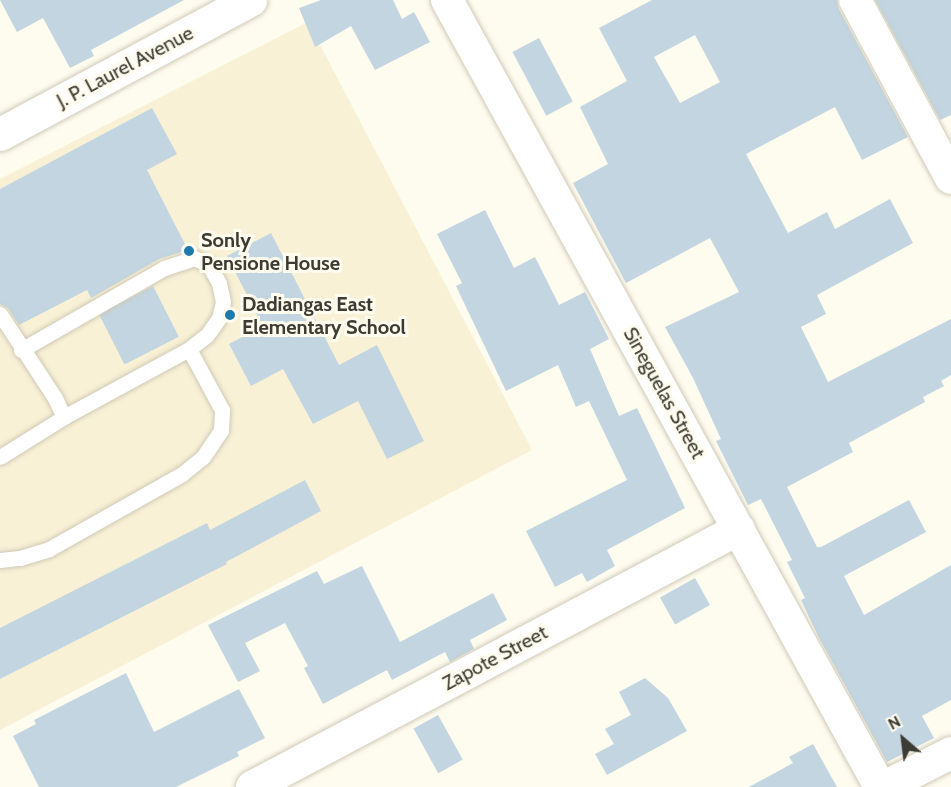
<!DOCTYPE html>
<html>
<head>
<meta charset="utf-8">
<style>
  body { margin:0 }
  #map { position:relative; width:951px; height:787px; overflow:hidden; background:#fefbef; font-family:Cabin,sans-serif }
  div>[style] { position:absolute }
  .built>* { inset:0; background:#f9f1d6 }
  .building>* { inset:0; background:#c2d5e1; transform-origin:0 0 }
  .roads { filter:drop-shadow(0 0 2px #cfc9b6) drop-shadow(0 0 2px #cfc9b6) }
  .lane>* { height:15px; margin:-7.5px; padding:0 7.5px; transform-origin:7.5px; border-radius:7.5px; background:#fff }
  .street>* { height:32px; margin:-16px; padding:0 16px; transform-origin:16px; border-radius:16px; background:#fff }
  .secondary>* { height:33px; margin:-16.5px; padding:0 16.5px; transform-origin:16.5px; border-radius:16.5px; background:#fff }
  .dots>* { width:16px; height:16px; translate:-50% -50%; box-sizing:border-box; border:3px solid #fefbef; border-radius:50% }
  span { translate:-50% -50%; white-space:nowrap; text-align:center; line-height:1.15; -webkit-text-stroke:6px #fefbef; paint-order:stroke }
  .street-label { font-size:20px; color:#3d3b33 }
  .poi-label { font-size:20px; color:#3d3b33; font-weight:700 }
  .left { translate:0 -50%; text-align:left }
  .north { position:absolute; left:873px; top:709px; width:60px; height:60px; -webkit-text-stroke:4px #fefbef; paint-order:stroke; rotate:332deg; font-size:16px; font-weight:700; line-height:24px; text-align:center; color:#3d3b33 }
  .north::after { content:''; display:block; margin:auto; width:21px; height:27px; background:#3d3b33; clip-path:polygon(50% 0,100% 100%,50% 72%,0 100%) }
</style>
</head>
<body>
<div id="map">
  <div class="built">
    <i style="clip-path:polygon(308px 22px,532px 450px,0 730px,0 179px)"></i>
  </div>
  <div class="building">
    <i style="clip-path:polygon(0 0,184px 0,91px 50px,94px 56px,70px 68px,43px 18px,17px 32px)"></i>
    <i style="clip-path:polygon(321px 0,393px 0,402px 19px,414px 12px,430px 42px,375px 70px,351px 26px,315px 47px,299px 8px)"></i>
    <i style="clip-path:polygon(evenodd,652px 0,837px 0,839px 9px,908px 137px,862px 160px,835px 107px,746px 154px,788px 233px,827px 212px,835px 229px,890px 199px,913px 243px,817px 295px,826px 314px,801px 327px,828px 382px,951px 319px,951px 375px,941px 381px,944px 386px,923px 397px,925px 402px,849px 443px,853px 452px,787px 487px,817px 547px,821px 547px,909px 500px,926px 532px,844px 576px,864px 615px,951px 565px,951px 700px,922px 716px,934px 738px,887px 762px,819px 638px,801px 600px,805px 598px,787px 562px,792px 560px,761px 499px,748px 505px,716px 441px,721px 439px,693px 378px,665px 327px,739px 292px,710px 238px,626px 283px,573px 183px,608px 164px,580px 107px,627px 81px,599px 28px,652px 0,695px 35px,720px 82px,680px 103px,654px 57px,695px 35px)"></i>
    <i style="clip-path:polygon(875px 0,951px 0,951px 115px,940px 120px)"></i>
    <i style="left:539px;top:38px;width:72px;height:30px;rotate:62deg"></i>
    <i style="clip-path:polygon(152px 108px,177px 154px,147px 170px,188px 250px,159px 259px,91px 298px,87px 290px,19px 325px,8px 308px,0 304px,0 189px)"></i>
    <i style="clip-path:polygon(485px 210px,514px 268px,535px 257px,559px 305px,585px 292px,609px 339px,590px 349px,619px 416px,637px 408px,685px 508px,607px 550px,615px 566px,587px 582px,582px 573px,555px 587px,526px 531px,627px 480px,589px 401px,576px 407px,558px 365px,506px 391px,456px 286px,462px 283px,437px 234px)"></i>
    <i style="clip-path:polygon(271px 233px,339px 365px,377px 345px,424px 441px,387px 459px,358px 401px,313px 424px,283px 369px,251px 386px,229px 344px,263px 326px,227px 256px)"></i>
    <i style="left:153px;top:286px;width:57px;height:61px;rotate:63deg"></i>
    <i style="clip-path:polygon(305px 480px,321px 511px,226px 562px,227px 564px,0 679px,0 628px,207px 523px,210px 530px)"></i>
    <i style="clip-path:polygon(362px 566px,400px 642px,493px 593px,507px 620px,470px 640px,474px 649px,450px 662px,445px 652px,392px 680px,387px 670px,323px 704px,304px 668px,308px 666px,285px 623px,245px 643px,260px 671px,238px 682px,208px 625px,317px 571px,324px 584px)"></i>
    <i style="left:695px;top:578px;width:31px;height:40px;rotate:61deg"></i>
    <i style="clip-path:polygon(126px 673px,154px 732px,239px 689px,265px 738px,237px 752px,239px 756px,176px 787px,39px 787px,13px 736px,36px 724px,34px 720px)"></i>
    <i style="clip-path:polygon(645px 678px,668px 698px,687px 731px,607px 775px,595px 754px,614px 744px,605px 729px,631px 715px,619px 692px)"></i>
    <i style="left:438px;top:715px;width:51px;height:28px;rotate:61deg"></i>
    <i style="clip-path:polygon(813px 744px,837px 787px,749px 787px,793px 763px,789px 757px)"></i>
  </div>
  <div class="roads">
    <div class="lane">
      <i style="left:0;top:314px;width:100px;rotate:56.8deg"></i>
      <i style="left:55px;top:398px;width:21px;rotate:65deg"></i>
      <i style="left:64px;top:417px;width:75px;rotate:148deg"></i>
      <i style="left:21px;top:350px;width:165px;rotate:-29.8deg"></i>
      <i style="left:164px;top:268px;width:32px;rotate:-18deg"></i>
      <i style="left:194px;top:258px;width:17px;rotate:25deg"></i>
      <i style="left:209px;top:265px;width:21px;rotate:61deg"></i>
      <i style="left:219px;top:283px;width:19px;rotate:78deg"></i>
      <i style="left:223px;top:302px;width:16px;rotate:104deg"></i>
      <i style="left:219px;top:318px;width:21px;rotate:125deg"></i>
      <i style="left:207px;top:335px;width:23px;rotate:142deg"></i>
      <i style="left:189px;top:349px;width:142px;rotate:151.5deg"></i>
      <i style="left:0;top:560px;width:20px;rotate:-6deg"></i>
      <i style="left:20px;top:558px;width:30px;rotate:-17deg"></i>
      <i style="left:49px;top:549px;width:153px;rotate:-29.4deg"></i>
      <i style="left:182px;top:474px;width:27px;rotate:-39deg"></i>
      <i style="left:203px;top:457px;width:32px;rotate:-56deg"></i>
      <i style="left:221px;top:430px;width:20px;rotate:-87deg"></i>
      <i style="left:222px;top:410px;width:69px;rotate:-118.4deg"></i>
    </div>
    <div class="street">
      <i style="left:447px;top:0;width:898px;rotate:61.18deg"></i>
      <i style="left:855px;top:0;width:202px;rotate:61.7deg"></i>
      <i style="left:252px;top:787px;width:551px;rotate:-27.91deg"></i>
      <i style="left:884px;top:787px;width:75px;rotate:-26.9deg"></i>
    </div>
    <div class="secondary">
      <i style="left:0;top:134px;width:284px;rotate:-28.2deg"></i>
    </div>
  </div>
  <div class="dots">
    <i style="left:189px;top:251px;background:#1e7ba9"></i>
    <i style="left:230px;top:315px;background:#1e7ba9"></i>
  </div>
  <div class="street-label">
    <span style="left:125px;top:67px;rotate:-28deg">J. P. Laurel Avenue</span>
    <span style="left:664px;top:393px;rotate:61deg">Sineguelas Street</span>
    <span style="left:495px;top:658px;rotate:-28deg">Zapote Street</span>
  </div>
  <div class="poi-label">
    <span class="left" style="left:201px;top:252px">Sonly<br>Pensione House</span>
    <span class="left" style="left:242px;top:316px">Dadiangas East<br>Elementary School</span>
  </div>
  <div class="north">N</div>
</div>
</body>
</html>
